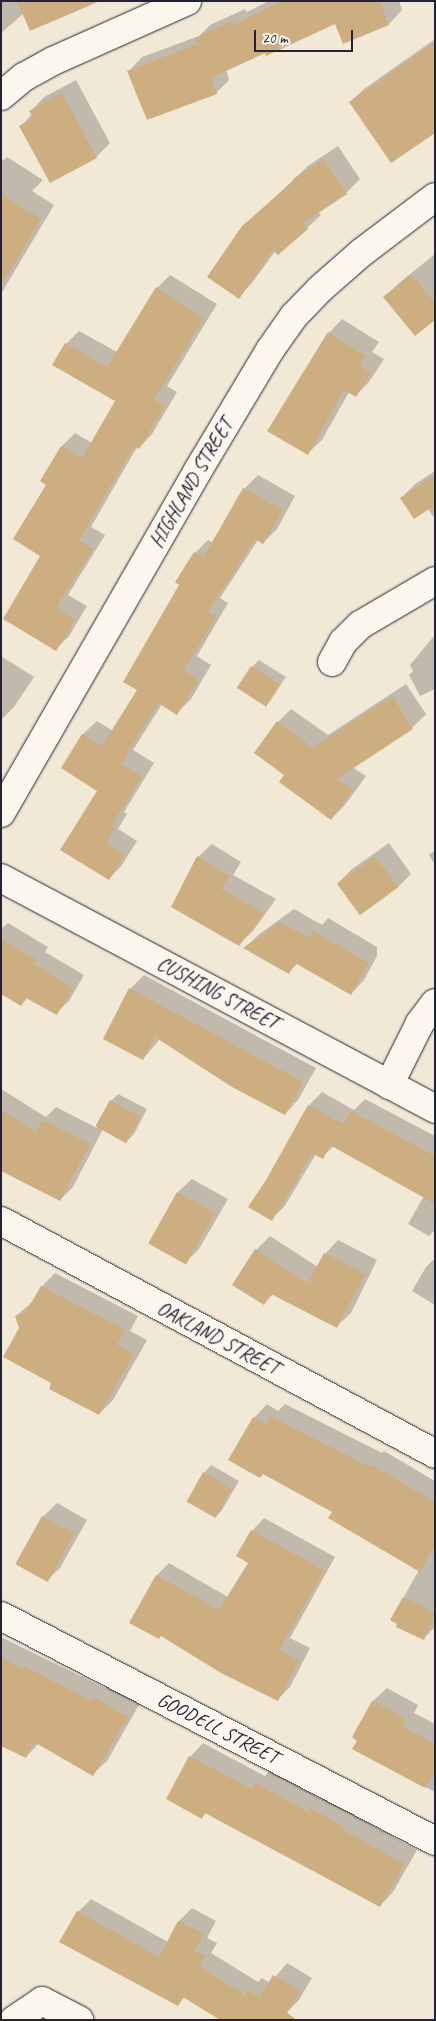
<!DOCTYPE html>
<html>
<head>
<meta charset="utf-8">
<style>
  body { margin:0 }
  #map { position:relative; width:436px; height:2021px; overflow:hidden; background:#f2e8d6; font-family:Caveat,sans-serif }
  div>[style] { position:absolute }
  .shadow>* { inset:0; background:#0003 }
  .building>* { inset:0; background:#ccae80; transform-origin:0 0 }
  .roads { filter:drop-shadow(0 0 1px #22223b) drop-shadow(0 0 1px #22223b) }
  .minor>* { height:28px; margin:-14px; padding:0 14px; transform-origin:14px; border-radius:14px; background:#fbf7ec }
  span { translate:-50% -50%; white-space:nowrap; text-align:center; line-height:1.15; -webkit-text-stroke:4.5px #fbf7ec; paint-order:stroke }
  .street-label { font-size:20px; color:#22223b }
  .frame { position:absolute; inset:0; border:2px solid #22223b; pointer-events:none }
  .scale { position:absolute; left:254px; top:30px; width:99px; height:22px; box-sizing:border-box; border:2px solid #22223b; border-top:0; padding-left:6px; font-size:15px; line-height:18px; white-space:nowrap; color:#22223b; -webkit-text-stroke:4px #fbf7ec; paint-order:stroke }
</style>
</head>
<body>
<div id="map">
  <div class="shadow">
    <i style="clip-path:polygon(1px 1px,28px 1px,31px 7px,1px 33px)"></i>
    <i style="clip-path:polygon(269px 1px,399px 1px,402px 10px,389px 24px,344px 42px,336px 22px,266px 51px,226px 69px,229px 80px,216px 93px,129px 71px,142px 57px,199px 36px,210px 25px,245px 9px,247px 12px)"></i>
    <i style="clip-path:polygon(435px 39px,435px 128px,350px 102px,364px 89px)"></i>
    <i style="clip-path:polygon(76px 80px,110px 143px,96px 157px,21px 126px,32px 114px,31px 111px,44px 97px)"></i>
    <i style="clip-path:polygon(338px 146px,360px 179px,346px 193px,318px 212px,321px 215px,307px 228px,276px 250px,252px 283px,239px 297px,243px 227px,308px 166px)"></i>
    <i style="clip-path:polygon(7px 157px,43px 180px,32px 191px,54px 205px,1px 294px,1px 162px)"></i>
    <i style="clip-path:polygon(435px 254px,435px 318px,385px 297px,399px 283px)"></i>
    <i style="clip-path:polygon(170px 275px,217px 304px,167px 386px,177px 392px,152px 434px,139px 448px,137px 447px,91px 527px,105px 535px,68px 595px,87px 606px,69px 636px,56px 649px,42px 556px,48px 485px,41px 481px,62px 446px,75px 433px,92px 443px,116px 401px,66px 344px,79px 331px,117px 352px,157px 288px)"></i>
    <i style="clip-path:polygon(342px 319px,379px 342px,372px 352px,384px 359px,369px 382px,355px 396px,349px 392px,322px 440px,308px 453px,329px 333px)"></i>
    <i style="clip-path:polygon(435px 471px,435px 519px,428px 509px,401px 498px,415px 484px)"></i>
    <i style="clip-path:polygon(258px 475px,295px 496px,277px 529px,263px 543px,258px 540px,220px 598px,228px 603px,197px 656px,211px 665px,191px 699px,177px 713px,162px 704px,133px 750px,154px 763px,124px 812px,127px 814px,118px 829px,137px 841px,122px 865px,109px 879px,99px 790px,63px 768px,83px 734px,97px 721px,113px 731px,139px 690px,195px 553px,208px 540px,213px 543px,244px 489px)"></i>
    <i style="clip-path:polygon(434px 636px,435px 689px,420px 696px,409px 675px,413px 671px,410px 665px)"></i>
    <i style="clip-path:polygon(1px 656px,34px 677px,14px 707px,1px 720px)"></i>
    <i style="clip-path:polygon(259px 660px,286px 677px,266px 705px,252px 667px)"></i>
    <i style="clip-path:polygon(406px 684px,426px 714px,412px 728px,352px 767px,366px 776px,345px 805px,331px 819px,286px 774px,278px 722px,291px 709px,328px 735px)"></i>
    <i style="clip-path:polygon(389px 843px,411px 874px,398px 887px,360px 914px,338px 883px,352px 869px)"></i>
    <i style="clip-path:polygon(212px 844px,241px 862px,233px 875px,276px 899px,253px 931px,239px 944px,198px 857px)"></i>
    <i style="clip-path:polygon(435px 850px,435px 865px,429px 855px)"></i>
    <i style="clip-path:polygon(294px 909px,322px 925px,328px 918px,377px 947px,377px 956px,364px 980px,351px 994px,298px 963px,289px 972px,245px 948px,258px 935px)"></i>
    <i style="clip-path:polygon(8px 923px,48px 947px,45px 952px,84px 975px,69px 1001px,56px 1013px,28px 997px,21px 1005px,1px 993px,1px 929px)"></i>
    <i style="clip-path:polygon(144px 975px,316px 1068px,298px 1100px,285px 1114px,160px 1039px,143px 1059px,104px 1038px,130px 989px)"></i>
    <i style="clip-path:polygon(1px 1089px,46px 1117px,56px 1107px,97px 1128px,111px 1101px,118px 1094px,147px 1109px,134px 1134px,126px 1142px,103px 1129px,73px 1187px,60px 1200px,1px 1161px)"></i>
    <i style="clip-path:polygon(322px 1092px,354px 1110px,365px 1099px,435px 1136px,435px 1230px,429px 1236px,408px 1224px,424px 1196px,334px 1146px,322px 1157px,316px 1154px,284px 1207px,271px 1219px,267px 1181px,309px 1105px)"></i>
    <i style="clip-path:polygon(192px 1179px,228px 1199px,199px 1249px,185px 1263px,149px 1242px,178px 1192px)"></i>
    <i style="clip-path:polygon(270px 1236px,318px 1267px,325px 1254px,338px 1240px,377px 1260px,351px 1313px,337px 1326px,273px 1294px,264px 1304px,256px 1250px)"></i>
    <i style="clip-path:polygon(433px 1260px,435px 1261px,435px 1305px,412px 1291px,426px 1267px)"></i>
    <i style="clip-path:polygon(55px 1273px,138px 1316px,130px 1331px,147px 1340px,113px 1400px,99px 1414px,53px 1383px,21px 1328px,16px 1316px,33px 1301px,42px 1286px)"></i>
    <i style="clip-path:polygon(267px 1404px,278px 1411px,285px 1404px,382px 1453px,384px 1451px,435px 1481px,435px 1627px,424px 1638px,391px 1620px,419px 1570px,333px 1511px,254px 1418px)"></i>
    <i style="clip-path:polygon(211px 1465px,239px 1481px,222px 1510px,215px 1518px,204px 1473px)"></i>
    <i style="clip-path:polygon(57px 1503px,87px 1520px,60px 1568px,46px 1581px,16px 1564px,43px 1517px)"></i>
    <i style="clip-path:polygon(264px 1518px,335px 1557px,290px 1638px,310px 1648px,290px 1687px,278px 1699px,162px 1635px,131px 1622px,157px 1575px,169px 1563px,228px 1597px,250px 1562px,252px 1531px)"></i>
    <i style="clip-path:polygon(1px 1637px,105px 1688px,108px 1684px,140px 1703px,107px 1761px,93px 1774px,39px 1743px,26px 1757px,1px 1744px)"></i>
    <i style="clip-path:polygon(387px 1688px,418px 1705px,414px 1713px,435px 1724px,435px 1792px,354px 1749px,359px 1740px,353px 1737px,373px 1701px)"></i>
    <i style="clip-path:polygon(203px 1743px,265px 1776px,270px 1770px,321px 1799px,325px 1795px,357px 1813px,356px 1816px,417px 1850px,393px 1892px,380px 1906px,206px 1812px,202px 1817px,190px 1757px)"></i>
    <i style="clip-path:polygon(91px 1899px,168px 1942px,179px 1921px,192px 1908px,216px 1921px,207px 1938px,217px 1943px,211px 1953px,258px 1982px,262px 1978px,270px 1983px,287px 1963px,312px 1978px,299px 2000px,286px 2013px,185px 1997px,178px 2004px,78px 1912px)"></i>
  </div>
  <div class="building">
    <i style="clip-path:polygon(17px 1px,100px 1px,30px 31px)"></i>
    <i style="clip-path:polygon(282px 1px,384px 1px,380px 3px,389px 25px,343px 44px,335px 24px,266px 56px,265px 53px,211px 78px,217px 94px,147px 120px,127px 71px,198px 44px,195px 38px,232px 21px,233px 25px)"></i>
    <i style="clip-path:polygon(435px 42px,435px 133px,391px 163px,349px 102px)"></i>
    <i style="clip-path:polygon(62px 93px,97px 158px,50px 183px,19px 126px,33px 118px,29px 111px)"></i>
    <i style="clip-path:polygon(324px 159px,347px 194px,303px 223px,308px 229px,278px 255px,273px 250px,239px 299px,207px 277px,242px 226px,294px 181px,293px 179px)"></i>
    <i style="clip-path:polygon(1px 194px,41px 219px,1px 286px)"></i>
    <i style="clip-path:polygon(411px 274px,435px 303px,435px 320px,415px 336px,383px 297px)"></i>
    <i style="clip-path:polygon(156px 287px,204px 318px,154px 399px,165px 406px,139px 449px,134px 446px,79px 540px,93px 549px,56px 608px,75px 620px,56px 651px,3px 619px,40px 556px,13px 539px,46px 485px,40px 481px,61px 446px,82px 458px,115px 401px,52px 365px,65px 343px,107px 367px)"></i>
    <i style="clip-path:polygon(328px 332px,366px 356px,359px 366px,371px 373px,356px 397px,344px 390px,308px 455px,267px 431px)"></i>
    <i style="clip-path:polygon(435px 475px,435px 505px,414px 519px,400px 498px)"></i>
    <i style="clip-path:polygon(243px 488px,283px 510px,263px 544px,255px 539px,208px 612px,216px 617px,184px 670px,199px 679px,177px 715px,158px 703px,121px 764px,142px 777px,111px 826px,115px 828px,106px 843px,124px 855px,109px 880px,60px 850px,97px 791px,61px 768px,82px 734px,102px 746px,137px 690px,123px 682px,179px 585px,175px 582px,194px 552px,203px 558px)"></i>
    <i style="left:251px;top:666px;width:35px;height:26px;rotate:33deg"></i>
    <i style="clip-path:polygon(392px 696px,413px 729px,337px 779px,353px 790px,331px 820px,279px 782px,284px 775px,254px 753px,277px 721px,313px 748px)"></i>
    <i style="clip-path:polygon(197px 856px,229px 876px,221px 889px,264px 913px,239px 946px,171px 907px)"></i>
    <i style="left:375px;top:856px;width:39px;height:47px;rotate:54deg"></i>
    <i style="clip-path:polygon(280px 922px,309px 938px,313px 931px,369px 963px,351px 995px,295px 963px,289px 974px,243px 948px)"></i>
    <i style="clip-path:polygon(1px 939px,37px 960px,34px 964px,73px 988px,57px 1015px,26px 998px,21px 1006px,1px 994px)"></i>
    <i style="clip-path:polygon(129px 988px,303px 1082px,285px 1115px,232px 1087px,155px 1037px,143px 1060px,103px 1039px)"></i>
    <i style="left:110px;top:1100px;width:35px;height:30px;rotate:29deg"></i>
    <i style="clip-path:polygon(308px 1105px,344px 1124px,351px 1111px,435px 1156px,435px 1204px,330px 1145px,323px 1159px,312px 1153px,272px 1221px,248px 1207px,266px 1180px)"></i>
    <i style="clip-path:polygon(1px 1110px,36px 1132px,42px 1120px,90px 1144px,60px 1201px,1px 1171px)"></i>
    <i style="left:177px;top:1192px;width:43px;height:59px;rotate:29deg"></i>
    <i style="clip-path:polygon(255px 1249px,308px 1283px,324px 1253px,365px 1274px,337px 1328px,271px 1294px,264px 1305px,232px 1285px)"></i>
    <i style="clip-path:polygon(41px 1286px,125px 1330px,117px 1345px,134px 1354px,99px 1415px,49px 1389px,51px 1383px,3px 1357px,19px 1328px,15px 1316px,26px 1312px)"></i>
    <i style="clip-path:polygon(270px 1416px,368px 1466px,370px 1464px,435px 1502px,435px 1545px,420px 1572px,328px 1518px,332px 1512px,263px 1474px,260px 1478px,228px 1460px,253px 1417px,266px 1425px)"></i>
    <i style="left:203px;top:1472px;width:33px;height:34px;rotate:29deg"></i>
    <i style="left:42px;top:1516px;width:37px;height:55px;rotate:29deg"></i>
    <i style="clip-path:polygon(251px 1530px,324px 1570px,279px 1650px,299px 1661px,278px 1701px,221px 1673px,161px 1636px,159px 1639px,129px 1623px,156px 1575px,219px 1610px,248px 1563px,236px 1556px)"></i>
    <i style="clip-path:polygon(403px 1597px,435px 1613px,424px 1640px,396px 1627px,397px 1624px,390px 1620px)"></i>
    <i style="clip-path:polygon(1px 1658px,23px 1669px,24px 1666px,91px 1701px,94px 1697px,128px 1717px,93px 1776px,34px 1742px,26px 1758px,1px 1746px)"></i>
    <i style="clip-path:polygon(372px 1701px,406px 1719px,402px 1726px,435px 1744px,435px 1771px,425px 1788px,352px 1749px,357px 1741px,352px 1737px)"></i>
    <i style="clip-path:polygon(189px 1756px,252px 1789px,256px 1783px,308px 1812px,310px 1808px,344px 1827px,343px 1830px,405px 1864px,380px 1907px,205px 1813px,202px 1819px,166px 1799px)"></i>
    <i style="clip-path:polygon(77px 1911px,159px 1957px,178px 1921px,204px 1934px,194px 1951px,205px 1956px,199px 1966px,245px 1995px,248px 1990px,260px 1997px,273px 1975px,300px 1991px,287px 2013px,297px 2020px,220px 2020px,183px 1997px,178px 2006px,59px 1942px)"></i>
  </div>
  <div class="roads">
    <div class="minor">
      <i style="left:1px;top:96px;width:30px;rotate:-40deg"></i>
      <i style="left:24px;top:77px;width:33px;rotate:-29deg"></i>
      <i style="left:53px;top:61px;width:147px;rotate:-24.1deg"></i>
      <i style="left:332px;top:662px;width:23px;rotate:-61deg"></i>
      <i style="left:343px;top:642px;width:24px;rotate:-45deg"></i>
      <i style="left:360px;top:625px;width:87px;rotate:-30.4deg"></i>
      <i style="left:1px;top:813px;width:393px;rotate:-60.1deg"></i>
      <i style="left:197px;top:472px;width:142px;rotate:-59.1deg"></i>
      <i style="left:270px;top:350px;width:42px;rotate:-54.8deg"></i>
      <i style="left:294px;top:316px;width:37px;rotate:-46deg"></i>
      <i style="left:320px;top:289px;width:55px;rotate:-41.3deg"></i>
      <i style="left:361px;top:253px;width:93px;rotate:-37.1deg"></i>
      <i style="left:1px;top:878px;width:492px;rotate:28deg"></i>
      <i style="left:389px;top:1085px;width:69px;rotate:-63.4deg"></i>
      <i style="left:420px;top:1023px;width:25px;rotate:-53deg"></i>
      <i style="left:1px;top:1221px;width:493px;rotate:28.2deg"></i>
      <i style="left:1px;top:1616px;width:489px;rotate:27.4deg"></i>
      <i style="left:14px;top:2020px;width:34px;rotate:-34deg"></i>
      <i style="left:42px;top:2001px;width:42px;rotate:27.2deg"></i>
    </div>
  </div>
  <div class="street-label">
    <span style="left:191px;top:483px;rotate:-60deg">HIGHLAND STREET</span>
    <span style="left:218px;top:993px;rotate:28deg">CUSHING STREET</span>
    <span style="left:218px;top:1338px;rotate:28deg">OAKLAND STREET</span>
    <span style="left:218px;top:1728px;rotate:27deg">GOODELL STREET</span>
  </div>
  <div class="frame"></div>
  <div class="scale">20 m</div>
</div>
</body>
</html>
